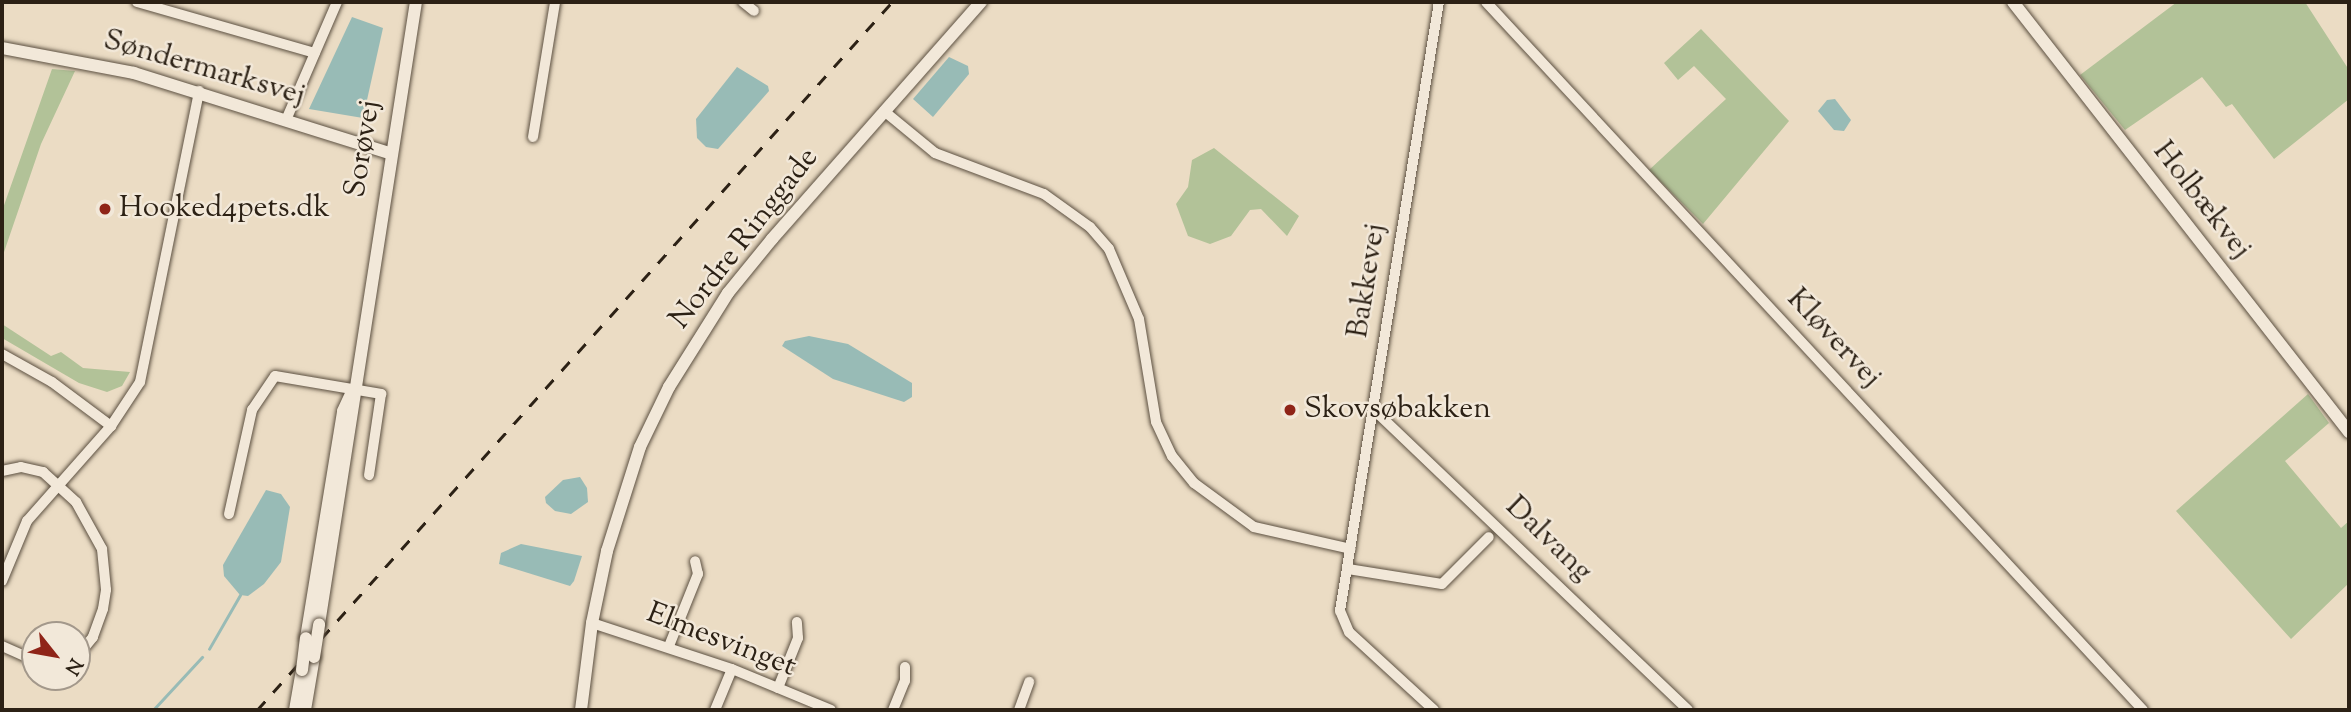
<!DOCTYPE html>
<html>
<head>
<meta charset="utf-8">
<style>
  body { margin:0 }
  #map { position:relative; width:2351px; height:712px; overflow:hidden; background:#ebdcc4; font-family:"Sorts Mill Goudy",serif }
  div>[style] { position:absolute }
  .green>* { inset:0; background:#b2c298 }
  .water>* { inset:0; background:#98bbb6 }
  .stream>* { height:2.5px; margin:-1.25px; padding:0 1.25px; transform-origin:1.25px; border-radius:1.25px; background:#98bbb6 }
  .roads { filter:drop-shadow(0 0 2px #5c5041) drop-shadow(0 0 2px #5c5041) }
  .minor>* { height:10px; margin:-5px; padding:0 5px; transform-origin:5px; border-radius:5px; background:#f2e8d9 }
  .tertiary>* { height:12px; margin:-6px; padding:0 6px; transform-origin:6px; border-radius:6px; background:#f2e8d9 }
  .rail>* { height:2.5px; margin-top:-1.25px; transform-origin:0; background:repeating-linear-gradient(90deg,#2c2115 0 12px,transparent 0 24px) }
  .bridges { filter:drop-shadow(0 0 2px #5c5041) drop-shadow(0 0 2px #5c5041) }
  .tertiary-bridge>* { height:12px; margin:-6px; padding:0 6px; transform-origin:6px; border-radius:6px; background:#f2e8d9 }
  .dots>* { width:19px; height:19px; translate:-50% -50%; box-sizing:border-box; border:4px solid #f2e8d9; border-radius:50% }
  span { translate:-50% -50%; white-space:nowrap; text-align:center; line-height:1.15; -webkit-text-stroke:5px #f2e8d9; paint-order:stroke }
  .street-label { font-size:30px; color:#2c2115 }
  .poi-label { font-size:30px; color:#2c2115 }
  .left { translate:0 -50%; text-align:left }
  .frame { position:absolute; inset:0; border:4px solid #2c2115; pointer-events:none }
  .north { position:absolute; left:21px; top:621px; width:70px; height:70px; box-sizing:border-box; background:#f2e8d9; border:2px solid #a3988b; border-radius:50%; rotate:121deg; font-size:19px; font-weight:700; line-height:28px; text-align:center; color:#2c2115 }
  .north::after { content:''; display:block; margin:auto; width:24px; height:32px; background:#8f2418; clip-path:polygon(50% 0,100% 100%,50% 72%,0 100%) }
</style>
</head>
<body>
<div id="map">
  <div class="green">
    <i style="clip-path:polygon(2177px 2px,2305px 2px,2349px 70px,2349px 99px,2274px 159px,2232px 104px,2226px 107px,2202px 77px,2125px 130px,2080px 75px)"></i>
    <i style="clip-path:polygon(1701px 29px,1789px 121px,1703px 224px,1649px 170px,1726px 99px,1694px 66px,1678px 80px,1664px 63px)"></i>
    <i style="clip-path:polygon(52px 69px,75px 71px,41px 144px,2px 258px,2px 211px)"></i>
    <i style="clip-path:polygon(1214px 148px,1299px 216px,1287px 236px,1261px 209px,1250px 210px,1231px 236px,1210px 244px,1188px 236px,1176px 204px,1188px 187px,1192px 160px)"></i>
    <i style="clip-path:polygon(2px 324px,51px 356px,61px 352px,83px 368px,130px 372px,122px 386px,107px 392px,79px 383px,2px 338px)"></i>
    <i style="clip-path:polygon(2308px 394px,2329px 423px,2285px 461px,2341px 528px,2349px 521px,2349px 583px,2291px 639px,2176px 511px)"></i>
  </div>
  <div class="water">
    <i style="clip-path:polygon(352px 17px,383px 28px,363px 118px,309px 109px)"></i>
    <i style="clip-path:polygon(949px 57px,968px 66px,969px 74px,933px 117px,913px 99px)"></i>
    <i style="clip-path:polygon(737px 67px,768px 86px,769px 91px,718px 149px,706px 147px,697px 138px,696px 119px)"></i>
    <i style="clip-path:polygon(1835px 99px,1851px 120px,1844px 131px,1834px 130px,1818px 111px,1827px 100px)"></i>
    <i style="clip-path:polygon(809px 336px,848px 344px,912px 383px,912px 397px,904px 402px,833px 379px,782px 346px,785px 341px)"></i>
    <i style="clip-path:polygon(580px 477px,587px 488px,588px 502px,571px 514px,555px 511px,546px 503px,545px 497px,563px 480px)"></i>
    <i style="clip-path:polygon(266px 490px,281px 494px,290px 507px,281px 562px,264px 584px,248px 596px,240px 595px,224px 576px,223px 565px)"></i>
    <i style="clip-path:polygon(521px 544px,582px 556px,574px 581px,570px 586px,499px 564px,501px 553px)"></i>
  </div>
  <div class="stream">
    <i style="left:209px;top:649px;width:62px;rotate:-60.1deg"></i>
    <i style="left:153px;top:710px;width:72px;rotate:-47.2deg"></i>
  </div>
  <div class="roads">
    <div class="minor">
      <i style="left:137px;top:2px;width:185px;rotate:16deg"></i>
      <i style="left:743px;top:2px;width:14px;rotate:39deg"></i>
      <i style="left:1486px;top:2px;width:966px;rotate:47.14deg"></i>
      <i style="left:884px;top:111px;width:66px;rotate:39.5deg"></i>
      <i style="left:935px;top:153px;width:116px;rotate:20.6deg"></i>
      <i style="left:1044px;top:194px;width:57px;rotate:35.7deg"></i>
      <i style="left:1090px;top:227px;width:29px;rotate:49deg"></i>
      <i style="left:1109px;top:249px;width:76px;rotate:66.8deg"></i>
      <i style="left:1139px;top:319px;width:104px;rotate:80.6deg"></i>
      <i style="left:1156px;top:422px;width:38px;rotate:65deg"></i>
      <i style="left:1172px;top:456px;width:35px;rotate:51deg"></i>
      <i style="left:1194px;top:483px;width:74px;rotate:36.3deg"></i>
      <i style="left:1254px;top:527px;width:99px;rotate:12.8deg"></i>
      <i style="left:286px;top:120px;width:129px;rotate:-66.6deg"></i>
      <i style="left:533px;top:137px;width:137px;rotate:-80.7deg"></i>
      <i style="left:2px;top:354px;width:57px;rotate:29.2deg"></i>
      <i style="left:52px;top:382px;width:74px;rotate:36.7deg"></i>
      <i style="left:1372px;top:408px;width:437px;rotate:43.7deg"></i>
      <i style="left:2px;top:471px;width:19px;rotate:-12deg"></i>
      <i style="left:21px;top:467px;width:23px;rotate:13deg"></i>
      <i style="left:43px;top:472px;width:45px;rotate:42.3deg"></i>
      <i style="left:76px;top:502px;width:54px;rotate:61deg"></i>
      <i style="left:102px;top:549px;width:41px;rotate:84.4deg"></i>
      <i style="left:106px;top:590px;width:19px;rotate:99deg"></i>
      <i style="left:103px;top:609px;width:30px;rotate:110deg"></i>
      <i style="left:93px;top:637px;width:26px;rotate:129deg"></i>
      <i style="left:229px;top:514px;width:107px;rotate:-77.5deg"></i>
      <i style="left:252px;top:410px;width:41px;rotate:-55.9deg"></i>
      <i style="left:275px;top:376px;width:108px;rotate:9.6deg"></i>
      <i style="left:381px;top:394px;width:82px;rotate:98.4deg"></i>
      <i style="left:1348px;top:569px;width:95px;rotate:9.1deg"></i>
      <i style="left:1442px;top:584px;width:66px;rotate:-45deg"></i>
      <i style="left:2px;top:581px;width:65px;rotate:-67.4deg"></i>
      <i style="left:27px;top:521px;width:127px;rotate:-48.5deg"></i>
      <i style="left:111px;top:426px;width:53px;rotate:-56.6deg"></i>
      <i style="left:140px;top:382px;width:297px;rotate:-78.5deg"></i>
      <i style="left:592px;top:623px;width:147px;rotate:18.2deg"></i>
      <i style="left:732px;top:669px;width:107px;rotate:22.5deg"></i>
      <i style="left:2px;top:646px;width:36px;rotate:24deg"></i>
      <i style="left:669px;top:646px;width:78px;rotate:-68.1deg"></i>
      <i style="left:698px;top:574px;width:13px;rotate:-103deg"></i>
      <i style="left:778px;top:688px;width:54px;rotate:-68.2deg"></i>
      <i style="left:798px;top:638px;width:16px;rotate:-94deg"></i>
      <i style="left:715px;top:710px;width:44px;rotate:-67.5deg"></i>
      <i style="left:893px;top:710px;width:31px;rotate:-68deg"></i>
      <i style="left:905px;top:681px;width:14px;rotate:-90deg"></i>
      <i style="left:1019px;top:710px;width:30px;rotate:-70deg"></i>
      <i style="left:1434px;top:710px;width:115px;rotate:-137.5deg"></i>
      <i style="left:1349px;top:632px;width:23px;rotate:-113deg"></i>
      <i style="left:1340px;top:611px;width:617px;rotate:-80.77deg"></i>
    </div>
    <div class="tertiary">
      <i style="left:2013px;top:2px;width:546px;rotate:52deg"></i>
      <i style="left:2px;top:48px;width:134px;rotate:10.7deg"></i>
      <i style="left:134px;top:73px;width:268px;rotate:17.4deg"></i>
      <i style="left:319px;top:624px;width:630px;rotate:-81.14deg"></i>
      <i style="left:306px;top:638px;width:230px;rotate:-80.7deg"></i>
      <i style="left:343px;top:411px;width:21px;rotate:-65deg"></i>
      <i style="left:295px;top:710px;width:41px;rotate:-80.1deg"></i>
      <i style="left:305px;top:710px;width:54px;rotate:-80.4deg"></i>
      <i style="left:581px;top:710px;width:88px;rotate:-82.8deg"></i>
      <i style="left:592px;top:623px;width:74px;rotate:-78.2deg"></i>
      <i style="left:607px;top:551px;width:109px;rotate:-72.4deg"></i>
      <i style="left:640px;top:447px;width:67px;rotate:-64.2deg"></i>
      <i style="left:669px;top:387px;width:111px;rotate:-57.9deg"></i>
      <i style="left:728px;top:293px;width:70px;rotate:-50.8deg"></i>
      <i style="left:772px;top:239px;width:316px;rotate:-48.6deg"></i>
    </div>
  </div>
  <div class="rail">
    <i style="left:257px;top:710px;width:951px;rotate:-48.11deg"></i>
  </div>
  <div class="bridges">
    <div class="tertiary-bridge">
      <i style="left:314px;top:657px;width:33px;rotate:-81deg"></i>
      <i style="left:302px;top:670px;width:32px;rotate:-83deg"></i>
    </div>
  </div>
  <div class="dots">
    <i style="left:105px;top:209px;background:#8f2418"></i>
    <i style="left:1290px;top:410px;background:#8f2418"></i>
  </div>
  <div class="street-label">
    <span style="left:204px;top:69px;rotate:16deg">Søndermarksvej</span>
    <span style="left:364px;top:149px;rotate:-81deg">Sorøvej</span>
    <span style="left:2201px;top:201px;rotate:52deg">Holbækvej</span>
    <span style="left:745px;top:239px;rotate:-52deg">Nordre Ringgade</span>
    <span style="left:1368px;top:281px;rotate:-81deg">Bakkevej</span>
    <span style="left:1833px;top:339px;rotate:47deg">Kløvervej</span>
    <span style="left:1548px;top:540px;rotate:44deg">Dalvang</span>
    <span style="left:721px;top:641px;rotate:21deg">Elmesvinget</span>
  </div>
  <div class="poi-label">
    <span class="left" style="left:119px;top:209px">Hooked4pets.dk</span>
    <span class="left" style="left:1304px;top:410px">Skovsøbakken</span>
  </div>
  <div class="frame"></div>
  <div class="north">N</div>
</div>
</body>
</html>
